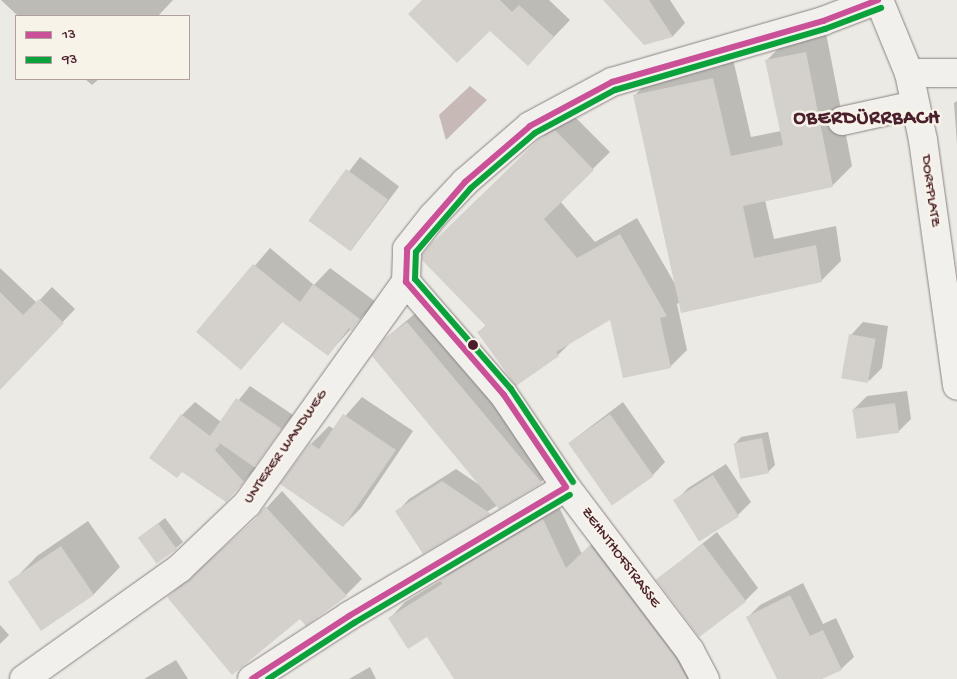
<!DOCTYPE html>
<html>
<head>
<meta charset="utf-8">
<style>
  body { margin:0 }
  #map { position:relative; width:957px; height:679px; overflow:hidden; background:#eceae4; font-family:"Gochi Hand",sans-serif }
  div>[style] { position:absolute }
  .water>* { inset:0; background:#c7b9b6 }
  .shadow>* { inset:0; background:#0003; transform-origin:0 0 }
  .building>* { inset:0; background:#d4d0cc; transform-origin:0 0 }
  .roads { filter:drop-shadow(0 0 1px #8b8282) drop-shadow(0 0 1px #8b8282) }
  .street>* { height:28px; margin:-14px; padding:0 14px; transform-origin:14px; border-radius:14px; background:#f1f0ec }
  .secondary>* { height:28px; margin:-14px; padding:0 14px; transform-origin:14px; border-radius:14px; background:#f1f0ec }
  .bus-1>* { height:6px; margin:-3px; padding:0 3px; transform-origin:3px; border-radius:3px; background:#ca5098 }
  .bus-2>* { height:6px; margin:-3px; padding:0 3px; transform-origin:3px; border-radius:3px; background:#0ba13b }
  .dots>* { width:14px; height:14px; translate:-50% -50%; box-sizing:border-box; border:2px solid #f7f3e8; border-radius:50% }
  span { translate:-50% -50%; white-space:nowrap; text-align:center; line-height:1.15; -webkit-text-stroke:5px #f7f3e8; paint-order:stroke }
  .street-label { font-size:15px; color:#4a1f2b }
  .district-label { font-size:20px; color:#4a1f2b; font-weight:700; letter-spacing:1px }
  .legend { position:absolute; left:15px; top:15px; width:175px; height:65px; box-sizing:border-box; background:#f7f3e8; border:1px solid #b29e9c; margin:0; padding:6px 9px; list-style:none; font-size:15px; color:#4a1f2b }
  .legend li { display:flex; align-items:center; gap:10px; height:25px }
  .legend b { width:25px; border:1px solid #b29e9c }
</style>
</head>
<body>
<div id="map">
  <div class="water">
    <i style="clip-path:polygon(470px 86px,487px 100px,446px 140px,439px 115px)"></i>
  </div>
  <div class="shadow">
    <i style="clip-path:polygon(1px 0,173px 0,158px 16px,18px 16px)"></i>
    <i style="clip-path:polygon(424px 0,549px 0,570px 20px,528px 64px,490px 29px)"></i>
    <i style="clip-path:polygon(605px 0,670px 0,685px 23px,673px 36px,644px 44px)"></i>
    <i style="clip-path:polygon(826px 33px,852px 166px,833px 185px,765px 200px,774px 239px,836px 226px,841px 261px,821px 281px,680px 302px,677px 304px,687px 350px,670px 367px,611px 318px,572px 341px,558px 355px,479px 332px,486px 325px,450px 227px,558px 122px,572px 114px,610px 152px,560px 201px,595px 242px,637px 218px,675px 284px,634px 96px,654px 76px,733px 59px,751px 137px,781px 131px,767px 60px,787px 40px)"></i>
    <i style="clip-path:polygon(85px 79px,99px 79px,92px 85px)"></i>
    <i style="clip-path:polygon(957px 101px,957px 145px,954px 103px)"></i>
    <i style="left:360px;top:157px;width:49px;height:80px;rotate:37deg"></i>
    <i style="clip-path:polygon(270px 248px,314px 285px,330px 268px,376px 302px,328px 354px,283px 321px,241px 368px,198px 332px)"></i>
    <i style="clip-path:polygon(0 268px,37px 303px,52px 287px,75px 309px,16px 372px,0 381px)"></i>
    <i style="clip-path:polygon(424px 306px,557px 466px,541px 482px,498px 505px,423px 552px,397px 512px,409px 499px,456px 469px,481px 486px,386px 338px)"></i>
    <i style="clip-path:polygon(863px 322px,888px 326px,882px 368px,869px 381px,851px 335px)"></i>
    <i style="clip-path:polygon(250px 386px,293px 415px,253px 466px,256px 468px,226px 501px,182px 415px,195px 402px,221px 422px)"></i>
    <i style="clip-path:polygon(907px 391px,911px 419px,898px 432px,854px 409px,867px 396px)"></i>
    <i style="clip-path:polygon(362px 397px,413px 431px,361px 508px,343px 526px,311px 444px,329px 426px,334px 429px)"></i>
    <i style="clip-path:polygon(623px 402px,665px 462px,653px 475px,569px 443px)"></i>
    <i style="clip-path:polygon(768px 432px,775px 465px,768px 472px,735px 444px,741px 437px)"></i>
    <i style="clip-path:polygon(726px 464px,751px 502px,738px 515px,701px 540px,676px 501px,688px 488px)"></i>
    <i style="clip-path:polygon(282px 491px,362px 579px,346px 595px,300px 617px,169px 597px,259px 516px)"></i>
    <i style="clip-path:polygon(558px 505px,582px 554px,606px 530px,703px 665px,689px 679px,456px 679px,428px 635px,390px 618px,405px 602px,443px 579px,457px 565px)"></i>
    <i style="clip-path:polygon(165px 518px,183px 542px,176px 548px,140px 538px)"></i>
    <i style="clip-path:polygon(88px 521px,120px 567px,94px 594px,43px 629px,11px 583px,37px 556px)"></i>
    <i style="clip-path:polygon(717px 532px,758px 588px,745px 601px,657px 580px)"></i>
    <i style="clip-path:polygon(803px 583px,823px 624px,836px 618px,854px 657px,841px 669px,821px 679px,779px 679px,747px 618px,760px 605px)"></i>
    <i style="clip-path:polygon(0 625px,9px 635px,0 644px)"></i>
    <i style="clip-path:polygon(176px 660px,188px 679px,144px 679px)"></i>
    <i style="clip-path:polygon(370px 667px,376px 679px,349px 679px)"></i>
  </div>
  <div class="building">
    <i style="clip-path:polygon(422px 0,500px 0,512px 12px,519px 5px,554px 37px,528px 66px,490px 31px,457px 63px,408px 14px)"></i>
    <i style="clip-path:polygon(603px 0,649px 0,673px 37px,644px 45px)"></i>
    <i style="clip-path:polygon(806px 52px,833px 187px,743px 206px,754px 258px,816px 245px,822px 282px,681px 313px,633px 95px,713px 78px,731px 156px,783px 145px,765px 60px)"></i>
    <i style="clip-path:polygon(555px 130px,594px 170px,544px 219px,577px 258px,620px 234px,667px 316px,660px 318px,671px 368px,623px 378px,610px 320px,556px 352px,559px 356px,516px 386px,477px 332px,486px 326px,422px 260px,422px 255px,431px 244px,539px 139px)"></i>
    <i style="left:346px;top:169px;width:52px;height:64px;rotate:36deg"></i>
    <i style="clip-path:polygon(253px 264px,300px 302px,313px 284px,360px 319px,351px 331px,349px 328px,328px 356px,282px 322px,241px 370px,196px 332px)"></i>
    <i style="clip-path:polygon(0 292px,23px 315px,39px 299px,64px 323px,0 390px)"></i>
    <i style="clip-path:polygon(407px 322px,530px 469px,542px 483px,499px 509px,372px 356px,385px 338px)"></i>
    <i style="left:849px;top:334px;width:27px;height:45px;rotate:10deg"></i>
    <i style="clip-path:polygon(236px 398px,282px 429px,254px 467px,218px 442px,220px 444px,215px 450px,244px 482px,226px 502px,182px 472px,177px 478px,149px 458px,181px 414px,210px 436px)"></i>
    <i style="left:895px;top:403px;width:30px;height:43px;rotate:82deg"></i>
    <i style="clip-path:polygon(343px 414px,396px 450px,343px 527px,280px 484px,310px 443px,319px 449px)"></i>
    <i style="left:610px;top:414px;width:76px;height:51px;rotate:55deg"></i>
    <i style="left:762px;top:438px;width:36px;height:29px;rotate:79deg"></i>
    <i style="left:713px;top:475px;width:49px;height:47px;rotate:58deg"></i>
    <i style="clip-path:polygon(442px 481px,491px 514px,423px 554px,395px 511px)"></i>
    <i style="clip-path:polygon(265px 506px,347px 596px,306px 626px,300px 619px,232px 675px,167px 597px,254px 521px)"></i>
    <i style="clip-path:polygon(543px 519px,566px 568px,590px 545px,675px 657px,687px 679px,454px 679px,427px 637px,408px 649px,388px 618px,442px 584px,440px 580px)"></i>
    <i style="left:158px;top:523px;width:32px;height:25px;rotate:54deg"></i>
    <i style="left:703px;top:544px;width:72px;height:59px;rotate:53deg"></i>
    <i style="left:61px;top:546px;width:59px;height:64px;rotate:56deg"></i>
    <i style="clip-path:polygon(790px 595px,810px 636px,823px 630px,842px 670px,822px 679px,777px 679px,746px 617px)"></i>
  </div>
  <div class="roads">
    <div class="street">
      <i style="left:879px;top:0;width:79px;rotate:67.7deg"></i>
      <i style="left:909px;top:73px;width:48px"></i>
      <i style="left:909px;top:73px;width:68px;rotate:78.2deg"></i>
      <i style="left:923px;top:140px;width:248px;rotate:82.1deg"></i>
      <i style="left:842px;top:121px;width:75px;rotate:-12.4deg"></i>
      <i style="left:566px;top:487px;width:206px;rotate:52.9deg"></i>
      <i style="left:690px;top:651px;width:32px;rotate:62deg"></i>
      <i style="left:24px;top:679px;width:191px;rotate:-35.4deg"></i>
      <i style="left:180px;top:568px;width:93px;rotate:-43.7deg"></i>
      <i style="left:247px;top:504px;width:273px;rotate:-54.4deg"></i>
    </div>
    <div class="secondary">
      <i style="left:252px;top:679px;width:116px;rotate:-33deg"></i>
      <i style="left:349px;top:616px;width:252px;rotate:-30.7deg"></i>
      <i style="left:566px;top:487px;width:111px;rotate:-124deg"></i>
      <i style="left:504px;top:395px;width:150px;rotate:-130.9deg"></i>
      <i style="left:406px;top:282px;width:33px;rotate:-88deg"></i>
      <i style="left:407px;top:249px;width:42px;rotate:-51.8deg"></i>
      <i style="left:433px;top:216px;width:47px;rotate:-46.7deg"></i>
      <i style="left:465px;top:182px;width:86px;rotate:-40.7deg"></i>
      <i style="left:530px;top:126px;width:93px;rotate:-28.2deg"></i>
      <i style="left:612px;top:82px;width:220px;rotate:-16.1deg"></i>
      <i style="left:823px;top:21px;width:59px;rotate:-20.9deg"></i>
    </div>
  </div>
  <div class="bus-1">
    <i style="left:566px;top:487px;width:111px;rotate:-124deg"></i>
    <i style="left:504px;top:395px;width:150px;rotate:-130.9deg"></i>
    <i style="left:406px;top:282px;width:33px;rotate:-88deg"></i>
    <i style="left:407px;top:249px;width:89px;rotate:-49.1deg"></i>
    <i style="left:465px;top:182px;width:86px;rotate:-40.7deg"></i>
    <i style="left:530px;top:126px;width:93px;rotate:-28.2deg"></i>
    <i style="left:612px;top:82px;width:220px;rotate:-16.1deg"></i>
    <i style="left:823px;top:21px;width:59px;rotate:-20.9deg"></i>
    <i style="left:252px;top:679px;width:116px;rotate:-33deg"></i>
    <i style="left:349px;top:616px;width:252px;rotate:-30.7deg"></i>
  </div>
  <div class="bus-2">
    <i style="left:573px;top:482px;width:112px;rotate:-123.7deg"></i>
    <i style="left:511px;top:389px;width:146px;rotate:-131.1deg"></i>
    <i style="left:415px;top:279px;width:27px;rotate:-88deg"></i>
    <i style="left:416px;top:252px;width:84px;rotate:-49.3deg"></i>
    <i style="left:471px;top:188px;width:84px;rotate:-40.7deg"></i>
    <i style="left:535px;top:133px;width:91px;rotate:-28.3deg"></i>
    <i style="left:615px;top:90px;width:219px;rotate:-16.2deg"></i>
    <i style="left:825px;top:29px;width:60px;rotate:-20.6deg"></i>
    <i style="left:268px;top:679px;width:103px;rotate:-33.1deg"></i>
    <i style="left:354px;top:623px;width:251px;rotate:-30.7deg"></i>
  </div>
  <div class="dots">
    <i style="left:473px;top:345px;background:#4a1f2b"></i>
  </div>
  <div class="street-label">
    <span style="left:930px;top:191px;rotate:82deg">DORFPLATZ</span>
    <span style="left:286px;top:447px;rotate:-55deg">UNTERER WANDWEG</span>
    <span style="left:620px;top:558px;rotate:53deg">ZEHNTHOFSTRASSE</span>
  </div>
  <div class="district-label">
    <span style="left:867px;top:119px">OBERDÜRRBACH</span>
  </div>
  <ul class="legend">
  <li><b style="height:6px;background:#ca5098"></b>13</li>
  <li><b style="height:6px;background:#0ba13b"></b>93</li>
  </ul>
</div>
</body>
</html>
